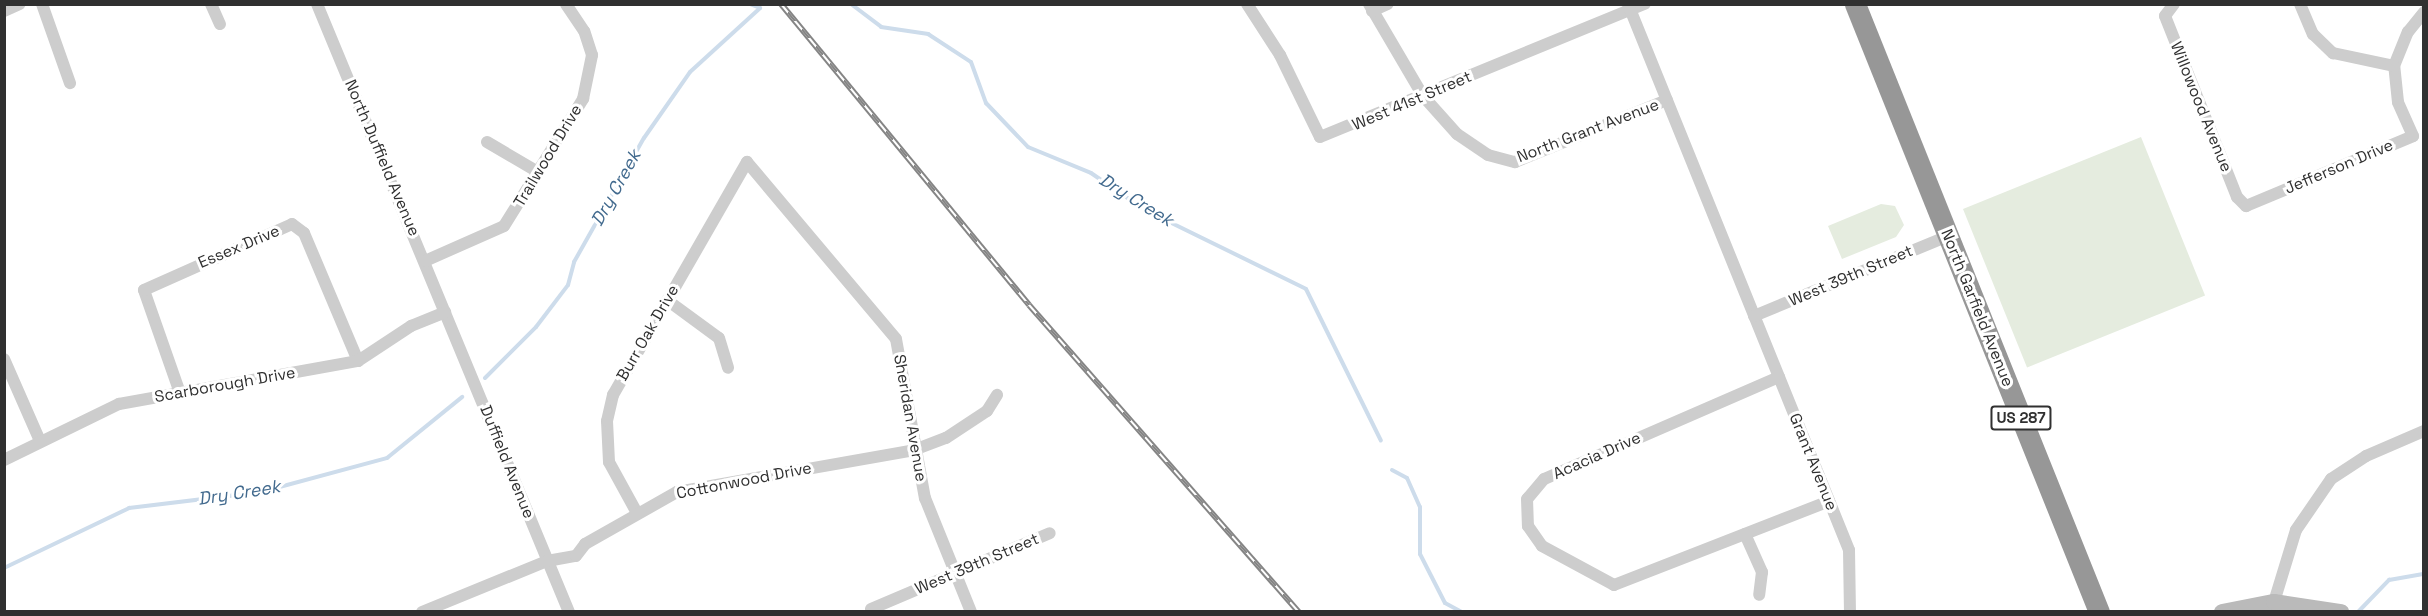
<!DOCTYPE html>
<html>
<head>
<meta charset="utf-8">
<style>
  body { margin:0 }
  #map { position:relative; width:2428px; height:616px; overflow:hidden; background:#fff; font-family:"Space Grotesk",sans-serif }
  div>[style] { position:absolute }
  .green>* { inset:0; background:#e5ecdf; transform-origin:0 0 }
  .stream>* { height:4px; margin:-2px; padding:0 2px; transform-origin:2px; border-radius:2px; background:#cddceb }
  .street>* { height:12px; margin:-6px; padding:0 6px; transform-origin:6px; border-radius:6px; background:#cdcdcd }
  .secondary>* { height:16px; margin:-8px; padding:0 8px; transform-origin:8px; border-radius:8px; background:#bababa }
  .highway>* { height:21px; margin:-10.5px; padding:0 10.5px; transform-origin:10.5px; border-radius:10.5px; background:#979797 }
  .rail>* { height:6px; margin-top:-3px; transform-origin:0; background:repeating-linear-gradient(90deg,#fff 0 11px,#858585 0 22px); box-sizing:border-box; border-block:2px solid #858585 }
  span { translate:-50% -50%; white-space:nowrap; text-align:center; line-height:1.15; -webkit-text-stroke:6px #fff; paint-order:stroke }
  .shield-label span { padding:2px 4px; background:#fff; border:2px solid; border-radius:4px; -webkit-text-stroke-width:0 }
  .shield-label { font-size:15px; color:#303030; font-weight:700 }
  .street-label { font-size:16px; color:#303030 }
  .water-label { font-size:18px; color:#426a8e; font-style:italic }
  .frame { position:absolute; inset:0; border:6px solid #303030; pointer-events:none }
</style>
</head>
<body>
<div id="map">
  <div class="green">
    <i style="left:2141px;top:137px;width:171px;height:192px;rotate:68deg"></i>
    <i style="clip-path:polygon(1881px 204px,1895px 206px,1904px 225px,1896px 237px,1842px 259px,1828px 226px)"></i>
  </div>
  <div class="stream">
    <i style="left:851px;top:4px;width:38px;rotate:37deg"></i>
    <i style="left:881px;top:27px;width:48px;rotate:8.5deg"></i>
    <i style="left:928px;top:34px;width:51px;rotate:33.1deg"></i>
    <i style="left:971px;top:62px;width:44px;rotate:69.9deg"></i>
    <i style="left:986px;top:103px;width:61px;rotate:46.3deg"></i>
    <i style="left:1028px;top:147px;width:68px;rotate:22.4deg"></i>
    <i style="left:1091px;top:173px;width:65px;rotate:34.4deg"></i>
    <i style="left:1145px;top:210px;width:179px;rotate:26.1deg"></i>
    <i style="left:1306px;top:289px;width:169px;rotate:63.7deg"></i>
    <i style="left:485px;top:378px;width:72px;rotate:-45deg"></i>
    <i style="left:536px;top:327px;width:53px;rotate:-52.7deg"></i>
    <i style="left:568px;top:285px;width:24px;rotate:-75deg"></i>
    <i style="left:574px;top:262px;width:142px;rotate:-60.6deg"></i>
    <i style="left:644px;top:138px;width:80px;rotate:-55.1deg"></i>
    <i style="left:690px;top:72px;width:95px;rotate:-42.4deg"></i>
    <i style="left:760px;top:8px;width:11px;rotate:-158deg"></i>
    <i style="left:1392px;top:470px;width:17px;rotate:28deg"></i>
    <i style="left:1407px;top:478px;width:32px;rotate:66deg"></i>
    <i style="left:1420px;top:507px;width:47px;rotate:90deg"></i>
    <i style="left:1420px;top:554px;width:55px;rotate:63deg"></i>
    <i style="left:1445px;top:603px;width:19px;rotate:28deg"></i>
    <i style="left:4px;top:568px;width:139px;rotate:-25.6deg"></i>
    <i style="left:129px;top:508px;width:133px;rotate:-6.9deg"></i>
    <i style="left:261px;top:492px;width:131px;rotate:-15.1deg"></i>
    <i style="left:387px;top:458px;width:97px;rotate:-39.1deg"></i>
    <i style="left:2358px;top:612px;width:45px;rotate:-45.9deg"></i>
    <i style="left:2389px;top:580px;width:36px;rotate:-10deg"></i>
  </div>
  <div class="street">
    <i style="left:42px;top:4px;width:84px;rotate:70.5deg"></i>
    <i style="left:211px;top:4px;width:22px;rotate:66deg"></i>
    <i style="left:317px;top:4px;width:658px;rotate:67.49deg"></i>
    <i style="left:1247px;top:4px;width:61px;rotate:57.1deg"></i>
    <i style="left:1280px;top:55px;width:91px;rotate:64deg"></i>
    <i style="left:1320px;top:137px;width:351px;rotate:-22.3deg"></i>
    <i style="left:1369px;top:4px;width:107px;rotate:59.6deg"></i>
    <i style="left:1423px;top:96px;width:51px;rotate:48.2deg"></i>
    <i style="left:1457px;top:134px;width:37px;rotate:34deg"></i>
    <i style="left:1488px;top:155px;width:28px;rotate:15deg"></i>
    <i style="left:1515px;top:162px;width:164px;rotate:-22.2deg"></i>
    <i style="left:1628px;top:4px;width:589px;rotate:67.96deg"></i>
    <i style="left:1849px;top:550px;width:62px;rotate:89.1deg"></i>
    <i style="left:2174px;top:4px;width:15px;rotate:127deg"></i>
    <i style="left:2165px;top:16px;width:195px;rotate:68.3deg"></i>
    <i style="left:2237px;top:197px;width:13px;rotate:45deg"></i>
    <i style="left:2246px;top:206px;width:181px;rotate:-22.7deg"></i>
    <i style="left:2413px;top:136px;width:37px;rotate:-114deg"></i>
    <i style="left:2398px;top:102px;width:36px;rotate:-96deg"></i>
    <i style="left:2394px;top:66px;width:37px;rotate:-68deg"></i>
    <i style="left:2408px;top:32px;width:26px;rotate:-51deg"></i>
    <i style="left:2300px;top:4px;width:33px;rotate:67deg"></i>
    <i style="left:2313px;top:34px;width:28px;rotate:44deg"></i>
    <i style="left:2333px;top:53px;width:62px;rotate:12deg"></i>
    <i style="left:4px;top:11px;width:17px;rotate:-24deg"></i>
    <i style="left:1372px;top:11px;width:17px;rotate:-24deg"></i>
    <i style="left:487px;top:142px;width:59px;rotate:30.5deg"></i>
    <i style="left:425px;top:261px;width:86px;rotate:-23.9deg"></i>
    <i style="left:504px;top:226px;width:150px;rotate:-58.1deg"></i>
    <i style="left:583px;top:99px;width:45px;rotate:-78.4deg"></i>
    <i style="left:592px;top:55px;width:25px;rotate:-108deg"></i>
    <i style="left:584px;top:31px;width:32px;rotate:-124deg"></i>
    <i style="left:667px;top:300px;width:64px;rotate:36.2deg"></i>
    <i style="left:719px;top:338px;width:31px;rotate:73deg"></i>
    <i style="left:1754px;top:316px;width:210px;rotate:-22.4deg"></i>
    <i style="left:4px;top:359px;width:90px;rotate:66.3deg"></i>
    <i style="left:1779px;top:377px;width:256px;rotate:156.5deg"></i>
    <i style="left:1544px;top:479px;width:26px;rotate:130deg"></i>
    <i style="left:1527px;top:499px;width:27px;rotate:88deg"></i>
    <i style="left:1528px;top:526px;width:24px;rotate:55deg"></i>
    <i style="left:1542px;top:546px;width:82px;rotate:28.4deg"></i>
    <i style="left:1614px;top:585px;width:231px;rotate:-21.3deg"></i>
    <i style="left:180px;top:393px;width:109px;rotate:-109.3deg"></i>
    <i style="left:144px;top:290px;width:162px;rotate:-24deg"></i>
    <i style="left:292px;top:224px;width:15px;rotate:37deg"></i>
    <i style="left:304px;top:233px;width:139px;rotate:67.1deg"></i>
    <i style="left:4px;top:460px;width:128px;rotate:-26deg"></i>
    <i style="left:119px;top:404px;width:243px;rotate:-10.2deg"></i>
    <i style="left:358px;top:361px;width:64px;rotate:-33.4deg"></i>
    <i style="left:411px;top:326px;width:37px;rotate:-22deg"></i>
    <i style="left:637px;top:513px;width:58px;rotate:-118.8deg"></i>
    <i style="left:609px;top:462px;width:41px;rotate:-92.8deg"></i>
    <i style="left:607px;top:421px;width:27px;rotate:-77deg"></i>
    <i style="left:613px;top:395px;width:269px;rotate:-60.1deg"></i>
    <i style="left:747px;top:162px;width:231px;rotate:49.9deg"></i>
    <i style="left:896px;top:339px;width:162px;rotate:79.7deg"></i>
    <i style="left:925px;top:498px;width:123px;rotate:68deg"></i>
    <i style="left:1745px;top:534px;width:42px;rotate:65.9deg"></i>
    <i style="left:1762px;top:572px;width:23px;rotate:97deg"></i>
    <i style="left:2274px;top:602px;width:75px;rotate:-73deg"></i>
    <i style="left:2296px;top:530px;width:62px;rotate:-55.5deg"></i>
    <i style="left:2331px;top:479px;width:42px;rotate:-33.3deg"></i>
    <i style="left:2366px;top:456px;width:63px;rotate:-23.3deg"></i>
    <i style="left:871px;top:609px;width:194px;rotate:-23deg"></i>
    <i style="left:422px;top:612px;width:135px;rotate:-22.2deg"></i>
    <i style="left:547px;top:561px;width:29px;rotate:-10deg"></i>
    <i style="left:576px;top:556px;width:15px;rotate:-53deg"></i>
    <i style="left:585px;top:544px;width:106px;rotate:-29.5deg"></i>
    <i style="left:677px;top:492px;width:241px;rotate:-10deg"></i>
    <i style="left:914px;top:450px;width:34px;rotate:-21deg"></i>
    <i style="left:946px;top:438px;width:49px;rotate:-33.4deg"></i>
    <i style="left:987px;top:411px;width:19px;rotate:-58deg"></i>
  </div>
  <div class="secondary">
    <i style="left:2222px;top:612px;width:53px;rotate:-10.9deg"></i>
    <i style="left:2274px;top:602px;width:68px;rotate:8.5deg"></i>
  </div>
  <div class="highway">
    <i style="left:1855px;top:4px;width:655px;rotate:68.13deg"></i>
  </div>
  <div class="rail">
    <i style="left:781px;top:4px;width:390px;rotate:50.5deg"></i>
    <i style="left:1029px;top:305px;width:409px;rotate:48.7deg"></i>
  </div>
  <div class="shield-label">
    <span style="left:2021px;top:418px">US 287</span>
  </div>
  <div class="street-label">
    <span style="left:1412px;top:101px;rotate:-23deg">West 41st Street</span>
    <span style="left:2201px;top:107px;rotate:68deg">Willowood Avenue</span>
    <span style="left:1588px;top:131px;rotate:-21deg">North Grant Avenue</span>
    <span style="left:548px;top:156px;rotate:-59deg">Trailwood Drive</span>
    <span style="left:382px;top:158px;rotate:67deg">North Duffield Avenue</span>
    <span style="left:2339px;top:167px;rotate:-23deg">Jefferson Drive</span>
    <span style="left:239px;top:247px;rotate:-23deg">Essex Drive</span>
    <span style="left:1851px;top:276px;rotate:-23deg">West 39th Street</span>
    <span style="left:1977px;top:308px;rotate:68deg">North Garfield Avenue</span>
    <span style="left:648px;top:333px;rotate:-60deg">Burr Oak Drive</span>
    <span style="left:225px;top:385px;rotate:-10deg">Scarborough Drive</span>
    <span style="left:910px;top:418px;rotate:80deg">Sheridan Avenue</span>
    <span style="left:1597px;top:456px;rotate:-24deg">Acacia Drive</span>
    <span style="left:507px;top:462px;rotate:68deg">Duffield Avenue</span>
    <span style="left:1813px;top:462px;rotate:68deg">Grant Avenue</span>
    <span style="left:744px;top:481px;rotate:-11deg">Cottonwood Drive</span>
    <span style="left:977px;top:564px;rotate:-23deg">West 39th Street</span>
  </div>
  <div class="water-label">
    <span style="left:616px;top:188px;rotate:-61deg">Dry Creek</span>
    <span style="left:1136px;top:200px;rotate:32deg">Dry Creek</span>
    <span style="left:239px;top:493px;rotate:-9deg">Dry Creek</span>
  </div>
  <div class="frame"></div>
</div>
</body>
</html>
